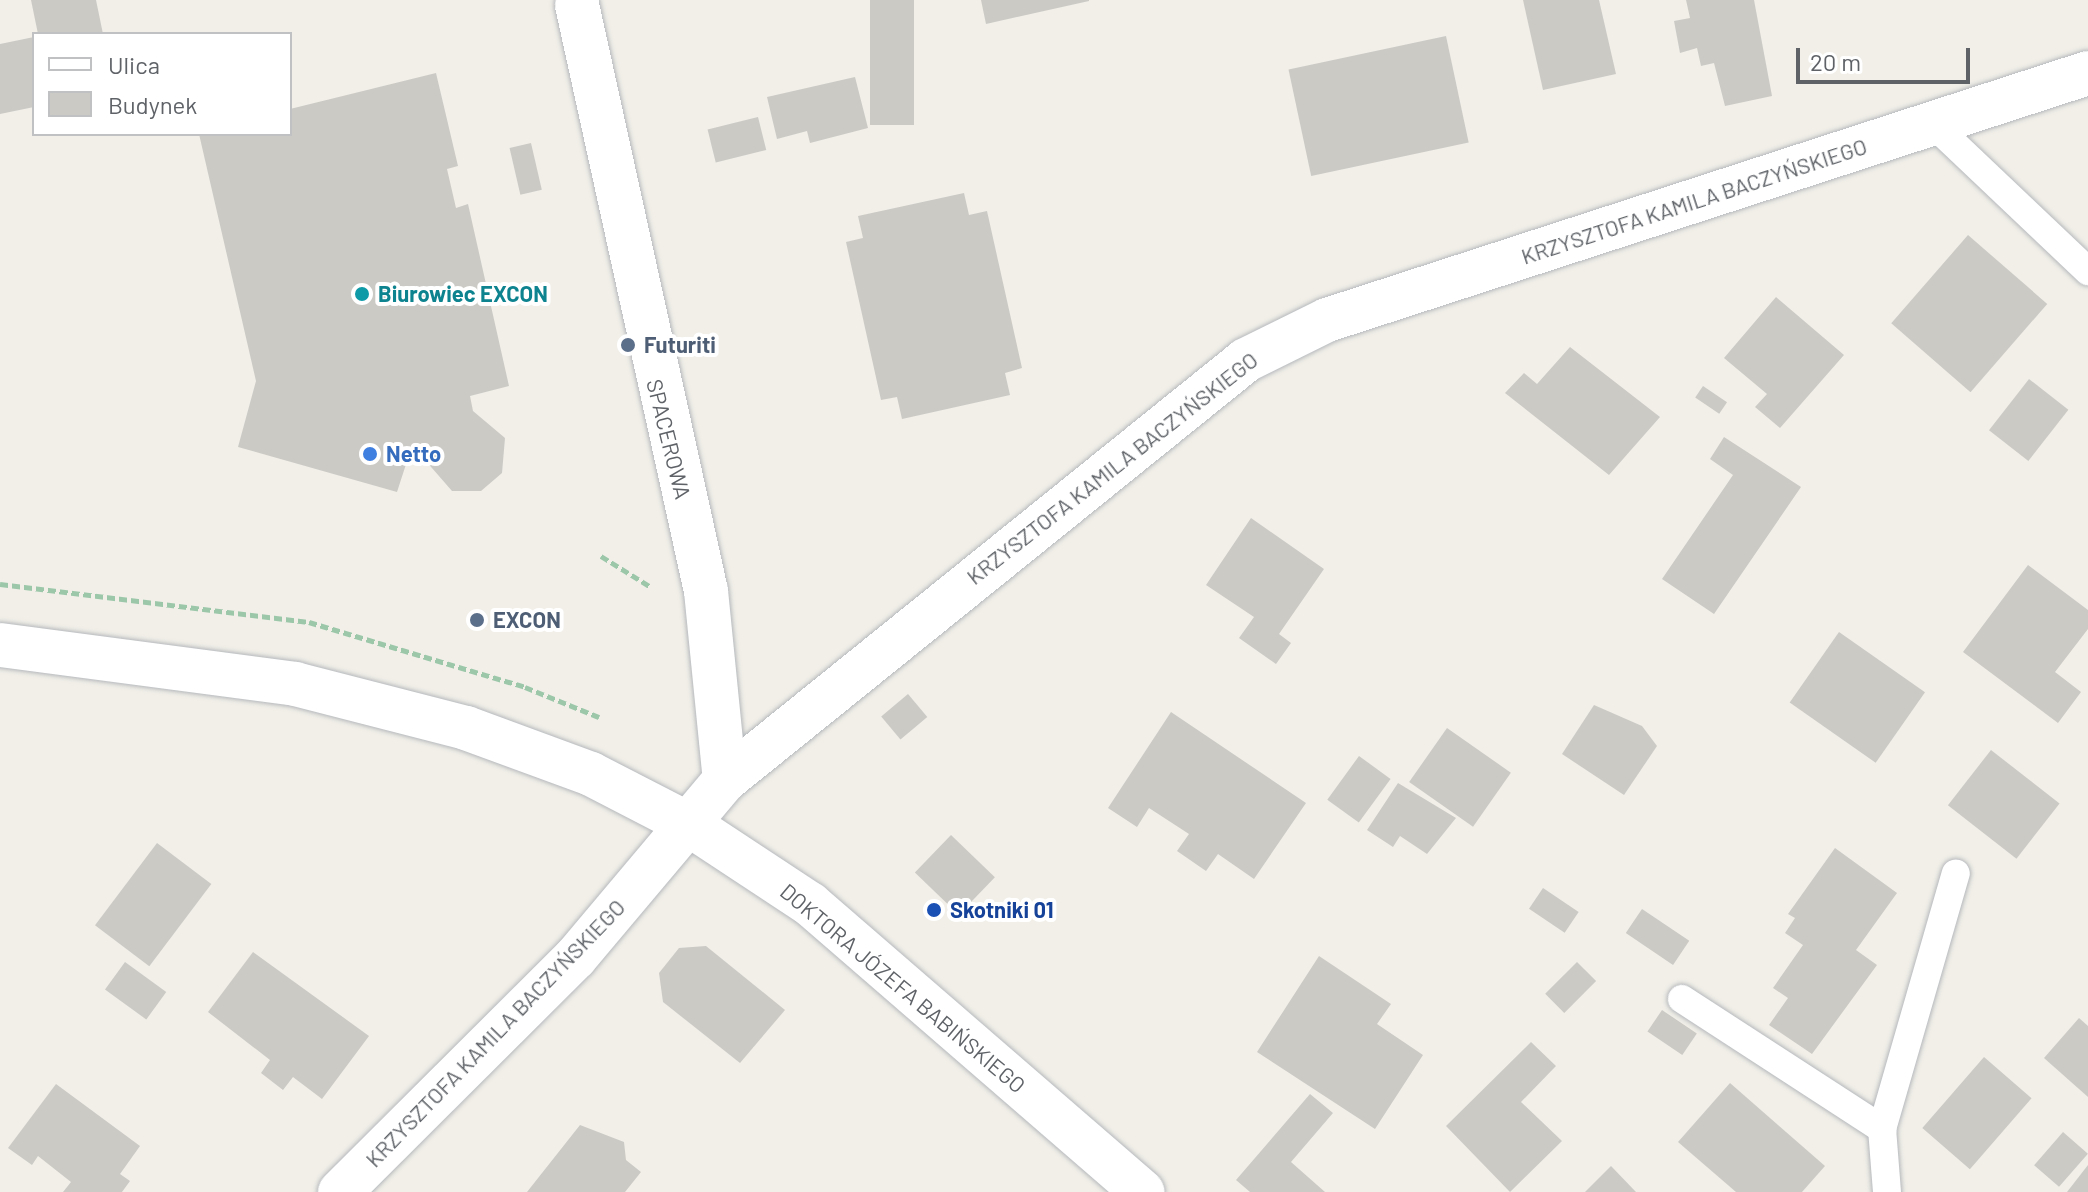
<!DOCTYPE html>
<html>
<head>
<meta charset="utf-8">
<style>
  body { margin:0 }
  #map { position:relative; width:2088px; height:1192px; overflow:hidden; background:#f1efe8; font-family:Barlow,sans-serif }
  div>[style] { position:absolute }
  .building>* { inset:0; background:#cccac5; transform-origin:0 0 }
  .path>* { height:5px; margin-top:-2.5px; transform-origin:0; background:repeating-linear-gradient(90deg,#9cc7a9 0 8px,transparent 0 12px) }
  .roads { filter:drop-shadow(0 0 2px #b5b8bc) drop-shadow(0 0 2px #b5b8bc) }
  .service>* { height:28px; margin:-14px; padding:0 14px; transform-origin:14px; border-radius:14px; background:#fff }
  .minor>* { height:44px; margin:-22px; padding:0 22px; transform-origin:22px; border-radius:22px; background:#fff }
  .secondary>* { height:44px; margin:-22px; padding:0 22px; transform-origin:22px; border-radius:22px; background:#fff }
  .dots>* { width:22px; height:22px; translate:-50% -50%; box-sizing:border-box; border:4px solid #fff; border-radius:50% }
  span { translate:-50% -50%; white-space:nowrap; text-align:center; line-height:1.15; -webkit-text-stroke:8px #fff; paint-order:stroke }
  .street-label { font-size:22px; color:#5f6368 }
  .culture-label { font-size:22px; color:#0d838f; font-weight:700 }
  .left { translate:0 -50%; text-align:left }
  .service-label { font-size:22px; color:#4e5e75; font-weight:700 }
  .shop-label { font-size:22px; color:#366cbe; font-weight:700 }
  .transit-label { font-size:22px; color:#164399; font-weight:700 }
  .legend { position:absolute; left:32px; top:32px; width:260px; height:104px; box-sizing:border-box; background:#fff; border:2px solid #bfc1c3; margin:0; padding:10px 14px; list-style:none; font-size:24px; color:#5f6368 }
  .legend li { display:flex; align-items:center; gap:16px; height:40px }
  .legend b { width:40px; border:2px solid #bfc1c3 }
  .scale { position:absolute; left:1796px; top:48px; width:174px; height:36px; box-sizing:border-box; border:4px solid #5f6368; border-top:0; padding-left:10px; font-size:24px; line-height:28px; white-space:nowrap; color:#5f6368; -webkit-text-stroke:6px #fff; paint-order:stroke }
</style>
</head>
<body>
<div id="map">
  <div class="building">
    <i style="clip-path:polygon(31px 0,96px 0,103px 34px,38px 34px)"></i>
    <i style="left:870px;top:0;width:44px;height:125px"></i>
    <i style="clip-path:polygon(981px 0,1089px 0,1089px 1px,986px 24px)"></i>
    <i style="clip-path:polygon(1523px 0,1599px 0,1616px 74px,1543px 90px)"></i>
    <i style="clip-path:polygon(1686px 0,1754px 0,1772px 96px,1725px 106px,1714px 63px,1701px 66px,1697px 48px,1680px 53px,1674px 21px,1690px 18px)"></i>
    <i style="left:1446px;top:36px;width:109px;height:161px;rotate:78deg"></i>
    <i style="clip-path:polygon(34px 37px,34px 107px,0 114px,0 44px)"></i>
    <i style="clip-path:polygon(436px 73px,458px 166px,447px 169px,456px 208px,468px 204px,509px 386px,470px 396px,473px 411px,505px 438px,502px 473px,481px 491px,452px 491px,425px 460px,409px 455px,397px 492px,238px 447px,256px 381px,199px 134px,290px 134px,290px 109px)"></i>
    <i style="clip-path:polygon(855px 77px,868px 128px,810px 143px,807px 131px,777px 139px,767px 97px)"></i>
    <i style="left:758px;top:117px;width:34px;height:52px;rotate:76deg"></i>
    <i style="left:531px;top:143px;width:48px;height:22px;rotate:77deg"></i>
    <i style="clip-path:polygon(964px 193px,969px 215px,987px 211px,1022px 368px,1005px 373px,1010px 395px,902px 419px,897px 397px,881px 400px,846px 242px,863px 238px,858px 216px)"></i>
    <i style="left:1968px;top:235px;width:105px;height:117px;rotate:41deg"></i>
    <i style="clip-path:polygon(1776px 297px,1844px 355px,1780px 428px,1755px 407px,1767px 394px,1724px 358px)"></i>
    <i style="clip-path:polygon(1570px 347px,1660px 417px,1609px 475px,1505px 393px,1524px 373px,1537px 384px)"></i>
    <i style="left:2029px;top:379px;width:50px;height:65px;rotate:38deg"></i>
    <i style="left:1703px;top:386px;width:29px;height:14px;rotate:34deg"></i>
    <i style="clip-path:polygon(1724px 437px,1801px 487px,1714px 614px,1662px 579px,1733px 475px,1710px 459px)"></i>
    <i style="clip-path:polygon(1251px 518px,1324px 569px,1279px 634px,1291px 643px,1276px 664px,1239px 638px,1254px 617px,1206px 585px)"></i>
    <i style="clip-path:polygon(2028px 565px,2088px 610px,2088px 629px,2055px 672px,2081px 692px,2058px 723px,1963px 652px)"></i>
    <i style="left:1839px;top:632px;width:105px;height:86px;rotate:35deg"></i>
    <i style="left:908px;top:694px;width:30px;height:35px;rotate:50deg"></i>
    <i style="clip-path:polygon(1594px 705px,1642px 726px,1657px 746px,1624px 795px,1562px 754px)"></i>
    <i style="clip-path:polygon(1171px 712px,1306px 803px,1254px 879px,1218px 854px,1206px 871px,1177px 851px,1189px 834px,1149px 808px,1137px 827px,1108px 808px)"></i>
    <i style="left:1447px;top:728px;width:78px;height:66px;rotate:35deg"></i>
    <i style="left:1991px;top:750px;width:87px;height:70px;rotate:38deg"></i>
    <i style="left:1359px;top:756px;width:39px;height:54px;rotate:36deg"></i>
    <i style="clip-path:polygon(1398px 783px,1456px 818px,1427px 854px,1400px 836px,1393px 847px,1367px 830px)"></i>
    <i style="left:951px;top:835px;width:61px;height:52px;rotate:44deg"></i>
    <i style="left:157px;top:843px;width:68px;height:103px;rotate:37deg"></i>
    <i style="clip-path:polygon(1835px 848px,1897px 893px,1856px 950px,1877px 965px,1812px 1054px,1769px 1025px,1788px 998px,1773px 988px,1803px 945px,1785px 933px,1795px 918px,1788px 914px)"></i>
    <i style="left:1543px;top:888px;width:43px;height:25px;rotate:34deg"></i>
    <i style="left:1642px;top:909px;width:57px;height:29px;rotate:34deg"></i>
    <i style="clip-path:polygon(706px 946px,785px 1010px,740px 1063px,663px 1002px,659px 973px,679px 948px)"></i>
    <i style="clip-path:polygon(253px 952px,369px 1036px,322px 1099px,293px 1077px,283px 1090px,261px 1073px,270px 1060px,208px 1012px)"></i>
    <i style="clip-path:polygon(1319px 956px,1391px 1004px,1377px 1024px,1423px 1055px,1375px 1129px,1257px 1052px)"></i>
    <i style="left:125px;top:962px;width:51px;height:34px;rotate:36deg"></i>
    <i style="left:1577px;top:962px;width:27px;height:45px;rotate:45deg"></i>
    <i style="left:1662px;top:1010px;width:42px;height:26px;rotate:34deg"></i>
    <i style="clip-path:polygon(2079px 1018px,2088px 1026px,2088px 1097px,2044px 1058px)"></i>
    <i style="clip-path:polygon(1531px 1042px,1556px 1066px,1521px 1102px,1562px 1141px,1510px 1192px,1446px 1126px)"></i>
    <i style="left:1984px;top:1057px;width:63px;height:94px;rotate:41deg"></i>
    <i style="clip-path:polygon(1730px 1083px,1825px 1166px,1802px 1192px,1736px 1192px,1678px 1142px)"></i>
    <i style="clip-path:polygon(56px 1084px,140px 1146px,120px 1174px,130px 1181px,122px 1192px,63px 1192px,71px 1182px,38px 1156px,32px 1165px,8px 1148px)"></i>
    <i style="clip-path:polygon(1310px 1094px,1333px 1113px,1291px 1162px,1325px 1192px,1250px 1192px,1236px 1180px)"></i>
    <i style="clip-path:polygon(580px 1125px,624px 1142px,626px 1160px,641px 1172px,625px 1192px,527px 1192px)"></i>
    <i style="left:2063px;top:1132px;width:33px;height:44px;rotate:41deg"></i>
    <i style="clip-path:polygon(2088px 1165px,2088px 1192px,2067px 1192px)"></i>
    <i style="clip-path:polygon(1611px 1166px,1636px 1192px,1585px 1192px)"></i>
  </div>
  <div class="path">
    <i style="left:601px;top:556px;width:59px;rotate:31.8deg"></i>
    <i style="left:0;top:584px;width:311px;rotate:7deg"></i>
    <i style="left:309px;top:622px;width:226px;rotate:16.7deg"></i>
    <i style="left:525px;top:687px;width:80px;rotate:22.1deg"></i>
  </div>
  <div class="roads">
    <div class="service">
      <i style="left:1933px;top:124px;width:214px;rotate:43.5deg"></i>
      <i style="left:1682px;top:999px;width:239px;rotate:33deg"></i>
      <i style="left:1887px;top:1192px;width:63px;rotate:-94.5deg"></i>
      <i style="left:1882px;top:1129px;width:266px;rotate:-73.9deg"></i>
    </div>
    <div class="minor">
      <i style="left:577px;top:5px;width:600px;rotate:77.59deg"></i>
      <i style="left:706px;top:591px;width:190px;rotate:84.3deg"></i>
      <i style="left:340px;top:1192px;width:332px;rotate:-44.9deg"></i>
      <i style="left:575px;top:958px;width:233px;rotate:-49.9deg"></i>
      <i style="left:725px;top:780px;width:669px;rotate:-38.87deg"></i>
      <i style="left:1246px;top:360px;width:90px;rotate:-26.3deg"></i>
      <i style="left:1327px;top:320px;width:800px;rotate:-17.98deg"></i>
    </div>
    <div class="secondary">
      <i style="left:0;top:645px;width:298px;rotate:7.5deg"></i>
      <i style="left:295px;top:684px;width:177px;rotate:14.4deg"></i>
      <i style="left:466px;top:728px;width:133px;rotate:20.2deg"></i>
      <i style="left:591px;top:774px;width:111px;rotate:27.3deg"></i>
      <i style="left:690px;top:825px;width:144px;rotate:33.4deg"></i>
      <i style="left:810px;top:904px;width:440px;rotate:40.9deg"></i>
    </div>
  </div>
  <div class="dots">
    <i style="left:362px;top:294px;background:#0f9aa8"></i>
    <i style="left:628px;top:345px;background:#5c6f8a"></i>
    <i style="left:370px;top:454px;background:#3f7fe0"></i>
    <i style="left:477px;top:620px;background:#5c6f8a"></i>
    <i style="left:934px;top:910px;background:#1a4fb4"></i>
  </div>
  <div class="street-label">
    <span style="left:1694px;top:201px;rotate:-18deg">KRZYSZTOFA KAMILA BACZYŃSKIEGO</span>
    <span style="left:669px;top:439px;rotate:76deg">SPACEROWA</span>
    <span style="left:1112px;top:468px;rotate:-38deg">KRZYSZTOFA KAMILA BACZYŃSKIEGO</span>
    <span style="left:903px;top:988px;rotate:40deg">DOKTORA JÓZEFA BABIŃSKIEGO</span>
    <span style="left:495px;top:1033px;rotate:-46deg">KRZYSZTOFA KAMILA BACZYŃSKIEGO</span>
  </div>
  <div class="culture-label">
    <span class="left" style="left:378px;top:294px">Biurowiec EXCON</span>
  </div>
  <div class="service-label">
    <span class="left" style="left:644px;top:345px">Futuriti</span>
    <span class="left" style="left:493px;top:620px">EXCON</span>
  </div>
  <div class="shop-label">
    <span class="left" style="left:386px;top:454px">Netto</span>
  </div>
  <div class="transit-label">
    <span class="left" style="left:950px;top:910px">Skotniki 01</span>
  </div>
  <ul class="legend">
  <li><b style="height:10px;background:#fff"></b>Ulica</li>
  <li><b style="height:22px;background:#cccac5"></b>Budynek</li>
  </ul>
  <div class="scale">20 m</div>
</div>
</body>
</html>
